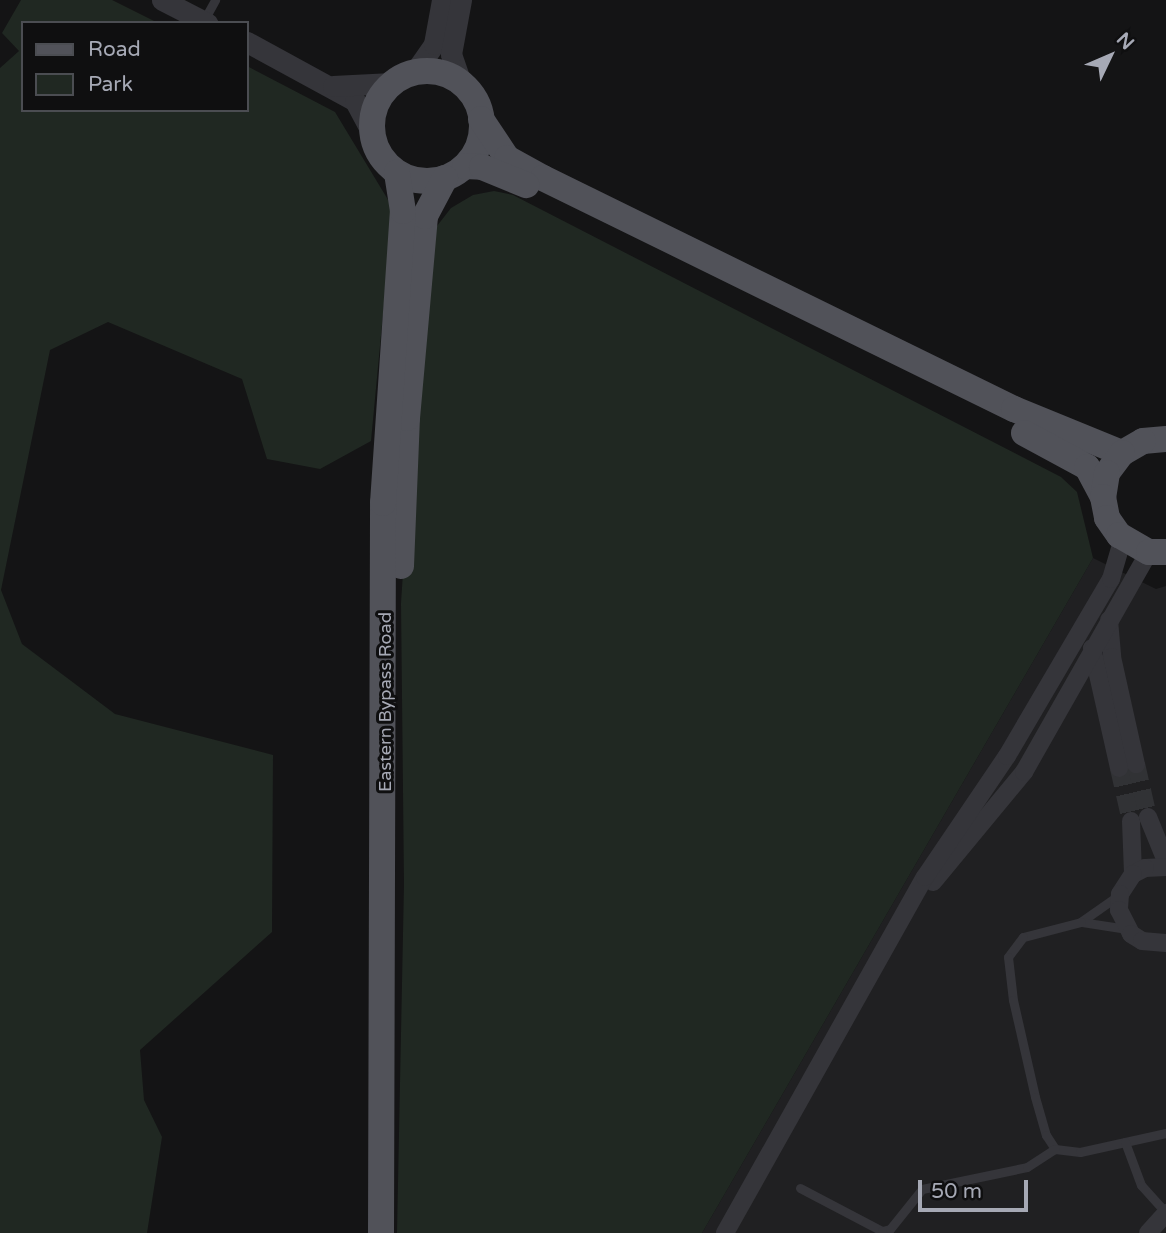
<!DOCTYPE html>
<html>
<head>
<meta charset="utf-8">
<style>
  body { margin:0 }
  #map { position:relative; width:1166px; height:1233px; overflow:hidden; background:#141415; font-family:"Varela Round",sans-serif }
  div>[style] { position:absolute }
  .built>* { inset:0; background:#202022 }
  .green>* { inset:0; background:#202822 }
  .minor-tunnel>* { height:18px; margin-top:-9px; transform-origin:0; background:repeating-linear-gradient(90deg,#313235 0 18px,transparent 0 27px) }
  .service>* { height:9px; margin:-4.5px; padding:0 4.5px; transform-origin:4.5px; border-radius:4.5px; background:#35353a }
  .minor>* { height:18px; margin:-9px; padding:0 9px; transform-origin:9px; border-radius:9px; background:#35353a }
  .tertiary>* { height:21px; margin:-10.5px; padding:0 10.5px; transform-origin:10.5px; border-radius:10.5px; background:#35353a }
  .primary>* { height:26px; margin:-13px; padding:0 13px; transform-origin:13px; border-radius:13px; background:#515259 }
  .primary>.ring { margin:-13px; padding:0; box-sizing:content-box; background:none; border:26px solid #515259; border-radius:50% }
  span { translate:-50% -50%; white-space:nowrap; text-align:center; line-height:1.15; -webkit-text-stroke:6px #0f0f10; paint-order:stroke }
  .street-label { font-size:18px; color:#a6a9b5 }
  .legend { position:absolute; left:21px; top:21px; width:228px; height:91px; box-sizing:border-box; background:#0f0f10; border:2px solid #4b4d52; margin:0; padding:9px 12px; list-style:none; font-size:21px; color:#a6a9b5 }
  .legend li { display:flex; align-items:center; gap:14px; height:35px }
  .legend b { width:35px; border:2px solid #4b4d52 }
  .north { position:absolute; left:1075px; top:21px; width:70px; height:70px; -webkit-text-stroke:5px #0f0f10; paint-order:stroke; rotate:46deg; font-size:19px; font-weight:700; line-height:28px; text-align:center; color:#a6a9b5 }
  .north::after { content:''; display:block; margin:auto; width:24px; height:32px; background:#a6a9b5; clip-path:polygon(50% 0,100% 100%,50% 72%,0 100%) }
  .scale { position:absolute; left:918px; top:1180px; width:110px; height:32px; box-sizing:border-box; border:4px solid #a6a9b5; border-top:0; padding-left:9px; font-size:21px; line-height:24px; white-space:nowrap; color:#a6a9b5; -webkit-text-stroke:5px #0f0f10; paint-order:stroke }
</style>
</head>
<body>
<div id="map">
  <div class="built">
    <i style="clip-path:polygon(1093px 558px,1156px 589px,1166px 586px,1166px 1233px,702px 1233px)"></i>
  </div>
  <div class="green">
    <i style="clip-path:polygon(21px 0,112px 0,158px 23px,23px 23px,23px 110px,247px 110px,247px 66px,335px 112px,393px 208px,371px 441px,320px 469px,267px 459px,242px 379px,108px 322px,50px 350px,1px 590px,22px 644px,115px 714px,273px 755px,272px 932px,140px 1050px,144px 1100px,162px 1137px,147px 1233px,0 1233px,0 68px,19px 51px,2px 33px)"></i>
    <i style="clip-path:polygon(494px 191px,513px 195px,1061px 477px,1077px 492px,1093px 558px,702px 1233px,397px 1233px,404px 884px,401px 603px,422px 283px,437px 226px,451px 208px,473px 195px)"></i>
  </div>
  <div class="minor-tunnel">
    <i style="left:1136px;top:764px;width:54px;rotate:77.2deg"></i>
    <i style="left:1119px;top:768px;width:54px;rotate:77.2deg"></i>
  </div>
  <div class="service">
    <i style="left:204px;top:20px;width:23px;rotate:-61deg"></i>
    <i style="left:1082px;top:921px;width:45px;rotate:-35.1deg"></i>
    <i style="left:1127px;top:929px;width:47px;rotate:-171.3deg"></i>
    <i style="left:1081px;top:922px;width:60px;rotate:165.5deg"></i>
    <i style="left:1023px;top:937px;width:25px;rotate:127deg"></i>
    <i style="left:1008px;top:957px;width:43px;rotate:83.4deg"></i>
    <i style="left:1013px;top:1000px;width:99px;rotate:77.2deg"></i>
    <i style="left:1035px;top:1097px;width:40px;rotate:74deg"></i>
    <i style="left:1046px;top:1135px;width:17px;rotate:57deg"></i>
    <i style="left:1055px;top:1149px;width:25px;rotate:7deg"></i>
    <i style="left:1080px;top:1152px;width:88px;rotate:-12.5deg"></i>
    <i style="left:1125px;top:1142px;width:46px;rotate:69.6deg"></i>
    <i style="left:1141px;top:1185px;width:38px;rotate:48deg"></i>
    <i style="left:800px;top:1188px;width:93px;rotate:27.7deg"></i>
    <i style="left:882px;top:1231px;width:8px;rotate:-14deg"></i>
    <i style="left:890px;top:1229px;width:51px;rotate:-51.3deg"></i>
    <i style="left:922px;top:1189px;width:107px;rotate:-11.8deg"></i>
    <i style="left:1027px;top:1167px;width:33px;rotate:-33deg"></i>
  </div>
  <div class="minor">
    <i style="left:1109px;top:620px;width:37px;rotate:85deg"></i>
    <i style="left:1112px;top:657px;width:110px;rotate:77.4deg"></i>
    <i style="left:1092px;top:648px;width:123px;rotate:77.3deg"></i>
    <i style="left:1148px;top:817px;width:48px;rotate:67.8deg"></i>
    <i style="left:1131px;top:821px;width:53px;rotate:87.8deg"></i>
    <i style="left:1166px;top:867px;width:21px;rotate:177deg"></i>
    <i style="left:1145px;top:868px;width:13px;rotate:153deg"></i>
    <i style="left:1133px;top:874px;width:24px;rotate:123deg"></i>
    <i style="left:1120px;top:894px;width:16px;rotate:94deg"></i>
    <i style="left:1119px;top:910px;width:27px;rotate:63deg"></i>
    <i style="left:1131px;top:934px;width:13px;rotate:32deg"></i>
    <i style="left:1142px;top:941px;width:24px;rotate:5deg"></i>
    <i style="left:933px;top:882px;width:143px;rotate:-50.4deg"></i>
    <i style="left:1024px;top:772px;width:253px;rotate:-60.4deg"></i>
    <i style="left:725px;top:1233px;width:408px;rotate:-60.7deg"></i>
    <i style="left:925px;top:877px;width:146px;rotate:-55.9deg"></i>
    <i style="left:1007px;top:756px;width:205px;rotate:-59.6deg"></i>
    <i style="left:1111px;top:579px;width:43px;rotate:-73.7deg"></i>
    <i style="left:1148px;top:1233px;width:27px;rotate:-48deg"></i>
  </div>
  <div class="tertiary">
    <i style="left:162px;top:0;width:51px;rotate:27.1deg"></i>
    <i style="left:247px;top:42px;width:123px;rotate:28.6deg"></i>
    <i style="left:355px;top:101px;width:36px;rotate:62deg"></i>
    <i style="left:414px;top:73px;width:35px;rotate:-55deg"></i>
    <i style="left:434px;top:44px;width:45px;rotate:-79.7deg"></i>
    <i style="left:461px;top:83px;width:31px;rotate:-109deg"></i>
    <i style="left:451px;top:54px;width:55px;rotate:-79.5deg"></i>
    <i style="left:333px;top:86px;width:59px;rotate:-2.9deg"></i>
  </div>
  <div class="primary">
    <i class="ring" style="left:372px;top:71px;width:84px;height:84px"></i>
    <i style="left:481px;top:119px;width:47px;rotate:56.3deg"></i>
    <i style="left:507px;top:158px;width:41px;rotate:29.1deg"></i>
    <i style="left:543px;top:178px;width:525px;rotate:26.13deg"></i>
    <i style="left:1014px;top:409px;width:117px;rotate:22.2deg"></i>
    <i style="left:465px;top:166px;width:17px;rotate:3deg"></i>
    <i style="left:482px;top:167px;width:48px;rotate:22.2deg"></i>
    <i style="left:1024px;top:433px;width:72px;rotate:28.4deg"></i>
    <i style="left:1087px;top:467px;width:34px;rotate:62deg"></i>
    <i style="left:1166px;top:439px;width:23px;rotate:175deg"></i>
    <i style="left:1143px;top:441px;width:24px;rotate:150deg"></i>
    <i style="left:1122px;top:453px;width:25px;rotate:127deg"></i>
    <i style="left:1107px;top:473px;width:24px;rotate:99deg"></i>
    <i style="left:1103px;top:497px;width:21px;rotate:79deg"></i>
    <i style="left:1107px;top:518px;width:21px;rotate:55deg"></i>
    <i style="left:1119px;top:535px;width:34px;rotate:30deg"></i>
    <i style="left:1149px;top:552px;width:17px"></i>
    <i style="left:401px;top:566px;width:148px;rotate:-87.7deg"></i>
    <i style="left:407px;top:418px;width:203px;rotate:-84.9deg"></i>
    <i style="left:425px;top:216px;width:43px;rotate:-62.2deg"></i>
    <i style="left:381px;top:1233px;width:730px;rotate:-89.84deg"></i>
    <i style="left:383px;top:503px;width:293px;rotate:-86.1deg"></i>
    <i style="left:403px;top:211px;width:39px;rotate:-99deg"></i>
  </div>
  <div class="street-label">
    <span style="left:385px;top:702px;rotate:-90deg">Eastern Bypass Road</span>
  </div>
  <ul class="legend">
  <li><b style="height:9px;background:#515259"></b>Road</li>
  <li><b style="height:19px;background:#202822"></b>Park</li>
  </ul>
  <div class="north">N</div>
  <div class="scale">50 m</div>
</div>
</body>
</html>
